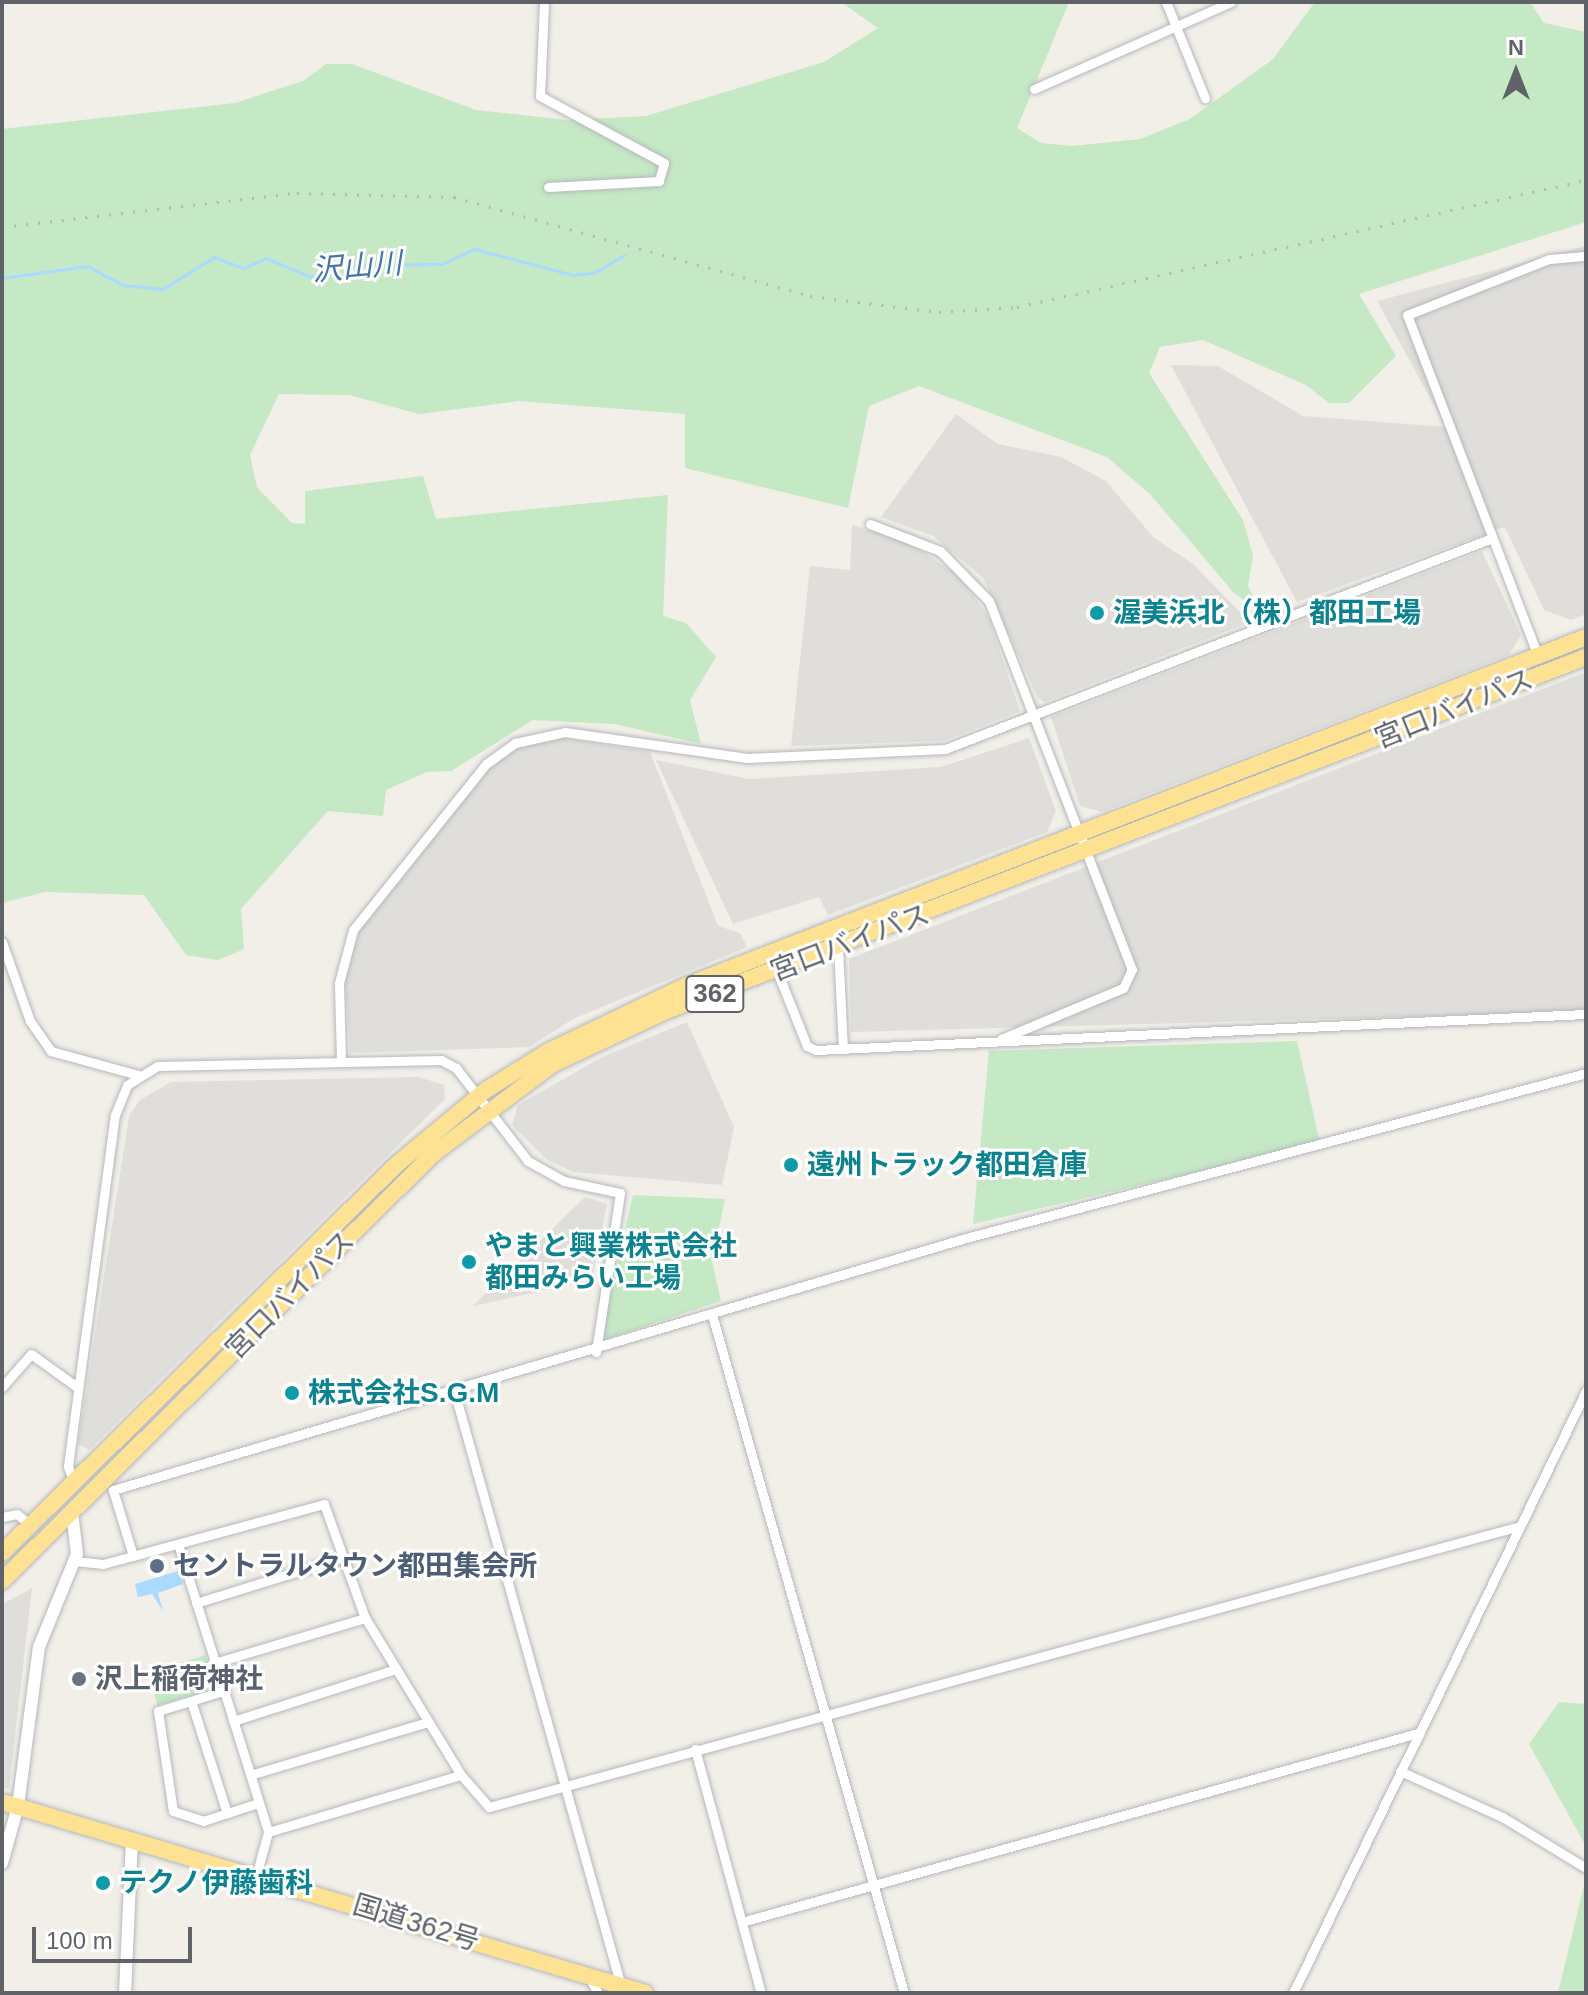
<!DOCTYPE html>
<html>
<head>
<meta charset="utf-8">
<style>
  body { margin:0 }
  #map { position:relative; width:1588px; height:1995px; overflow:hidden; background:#f1efe8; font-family:Helvetica,"Noto Sans JP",sans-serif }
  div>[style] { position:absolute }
  .industrial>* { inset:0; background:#e0deda }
  .green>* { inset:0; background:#c5e8c5; transform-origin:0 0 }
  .water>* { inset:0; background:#aadaff }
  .stream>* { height:3px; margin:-1.5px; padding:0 1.5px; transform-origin:1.5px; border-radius:1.5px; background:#aadaff }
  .roads { filter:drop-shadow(0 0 2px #b5b8bc) drop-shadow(0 0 2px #b5b8bc) }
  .street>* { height:9px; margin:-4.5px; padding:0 4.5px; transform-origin:4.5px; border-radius:4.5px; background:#fff }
  .secondary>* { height:12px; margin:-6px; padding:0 6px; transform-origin:6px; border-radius:6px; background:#fff }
  .highway>* { height:16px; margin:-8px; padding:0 8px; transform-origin:8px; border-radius:8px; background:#fde293 }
  .rail>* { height:3px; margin-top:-1.5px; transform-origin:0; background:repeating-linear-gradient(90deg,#b6b7b8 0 2px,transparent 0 12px) }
  .dots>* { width:22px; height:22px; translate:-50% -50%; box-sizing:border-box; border:4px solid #fff; border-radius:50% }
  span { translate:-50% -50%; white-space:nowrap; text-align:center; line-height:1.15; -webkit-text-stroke:6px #fff; paint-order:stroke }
  .shield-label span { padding:2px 6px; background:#fff; border:2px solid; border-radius:6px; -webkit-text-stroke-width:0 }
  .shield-label { font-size:26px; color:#5f6368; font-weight:700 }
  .culture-label { font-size:28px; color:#0d838f; font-weight:700 }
  .left { translate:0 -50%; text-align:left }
  .street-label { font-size:28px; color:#5f6368 }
  .service-label { font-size:28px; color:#4e5e75; font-weight:700 }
  .worship-label { font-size:28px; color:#5b616d; font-weight:700 }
  .water-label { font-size:30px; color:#4174aa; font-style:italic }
  .frame { position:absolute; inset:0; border:4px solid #5f6368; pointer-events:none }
  .north { position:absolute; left:1476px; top:32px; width:80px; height:80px; -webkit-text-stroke:6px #fff; paint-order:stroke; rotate:0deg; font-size:22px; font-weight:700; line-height:32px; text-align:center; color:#5f6368 }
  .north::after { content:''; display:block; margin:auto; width:28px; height:36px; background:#5f6368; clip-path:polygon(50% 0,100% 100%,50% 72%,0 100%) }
  .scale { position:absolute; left:32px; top:1927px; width:160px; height:36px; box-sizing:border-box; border:4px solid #5f6368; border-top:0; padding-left:10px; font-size:24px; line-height:28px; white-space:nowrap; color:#5f6368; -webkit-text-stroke:6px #fff; paint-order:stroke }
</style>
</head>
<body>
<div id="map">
  <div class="industrial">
    <i style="clip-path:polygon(1586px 246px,1586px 614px,1571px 620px,1544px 610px,1505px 527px,1297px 602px,1171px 365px,1218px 366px,1303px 416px,1446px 427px,1377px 301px)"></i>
    <i style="clip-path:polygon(956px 414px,998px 444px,1061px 457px,1106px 481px,1153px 537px,1193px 564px,1250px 622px,1045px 702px,1038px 698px,983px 578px,933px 536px,881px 517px)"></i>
    <i style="clip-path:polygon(852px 525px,908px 542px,959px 576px,988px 616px,1020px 711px,944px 741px,791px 746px,810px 566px,850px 570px)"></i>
    <i style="clip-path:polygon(1482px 551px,1521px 635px,1509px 655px,1102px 812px,1080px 806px,1051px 717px)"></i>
    <i style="clip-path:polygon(1586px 672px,1586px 1012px,851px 1032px,849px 959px)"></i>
    <i style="clip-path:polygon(559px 737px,650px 752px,718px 926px,740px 933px,747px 947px,573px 1019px,529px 1047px,350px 1053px,345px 978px,361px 926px,490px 766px,525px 744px)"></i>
    <i style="clip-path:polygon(1029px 738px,1056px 811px,1047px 832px,828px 915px,819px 897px,733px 924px,656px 760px,749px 779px,941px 767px)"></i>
    <i style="clip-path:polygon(687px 1022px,734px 1127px,722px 1185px,573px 1172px,546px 1159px,512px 1125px,518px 1105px,602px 1057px)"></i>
    <i style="clip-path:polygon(419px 1077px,444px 1085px,445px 1099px,89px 1450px,78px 1444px,129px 1116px,140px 1100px,171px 1082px)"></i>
    <i style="clip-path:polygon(585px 1197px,607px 1204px,592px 1280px,473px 1306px)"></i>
    <i style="clip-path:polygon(32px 1588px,9px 1789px,2px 1787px,2px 1604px)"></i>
  </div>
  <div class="green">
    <i style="clip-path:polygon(841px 2px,1069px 2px,1017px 128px,1041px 143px,1072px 146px,1140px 139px,1190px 119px,1273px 59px,1315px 2px,1530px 2px,1544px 23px,1586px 32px,1586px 222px,1359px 294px,1396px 356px,1349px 403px,1329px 403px,1306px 385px,1203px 340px,1160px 347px,1149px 373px,1243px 520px,1253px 556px,1248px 586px,1261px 612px,1234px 593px,1150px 494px,1107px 457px,919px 386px,869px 406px,848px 508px,685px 468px,685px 414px,519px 401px,419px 414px,349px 395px,279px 394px,250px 455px,257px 488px,292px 523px,305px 524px,305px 491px,423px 476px,436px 519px,668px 495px,663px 616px,686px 623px,716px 657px,690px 700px,701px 744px,615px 724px,533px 720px,451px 771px,427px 772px,386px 790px,383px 816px,328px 811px,241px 909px,244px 949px,218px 960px,186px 955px,144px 895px,45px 892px,2px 903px,2px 129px,235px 103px,303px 81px,326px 64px,352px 64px,476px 110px,567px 120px,646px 116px,824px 62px,878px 28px)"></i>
    <i style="clip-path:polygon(1297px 1041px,1320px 1143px,973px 1224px,989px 1051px)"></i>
    <i style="clip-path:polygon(633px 1195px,725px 1199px,712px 1261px,721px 1301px,600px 1341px)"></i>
    <i style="left:206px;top:1655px;width:34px;height:61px;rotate:73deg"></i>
    <i style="clip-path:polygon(1559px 1702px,1586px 1704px,1586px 1846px,1529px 1744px)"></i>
    <i style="clip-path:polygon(1586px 1877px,1586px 1993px,1558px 1993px)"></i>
  </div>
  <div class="water">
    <i style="clip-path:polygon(178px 1571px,183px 1584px,158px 1593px,163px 1611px,152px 1594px,138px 1597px,135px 1584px)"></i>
  </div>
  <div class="stream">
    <i style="left:2px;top:278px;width:86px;rotate:-8deg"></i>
    <i style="left:87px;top:266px;width:41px;rotate:27.8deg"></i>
    <i style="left:123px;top:285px;width:40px;rotate:5.7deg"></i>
    <i style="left:163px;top:289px;width:60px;rotate:-32.1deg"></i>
    <i style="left:214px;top:257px;width:31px;rotate:21deg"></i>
    <i style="left:243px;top:268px;width:25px;rotate:-23deg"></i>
    <i style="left:266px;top:258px;width:49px;rotate:22.9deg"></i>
    <i style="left:311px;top:277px;width:32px;rotate:-22deg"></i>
    <i style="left:341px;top:265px;width:101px;rotate:-0.6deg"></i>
    <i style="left:442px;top:264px;width:35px;rotate:-25deg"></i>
    <i style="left:474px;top:249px;width:102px;rotate:14.7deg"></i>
    <i style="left:573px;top:275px;width:23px;rotate:-7deg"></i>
    <i style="left:596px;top:272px;width:33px;rotate:-31deg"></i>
  </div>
  <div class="roads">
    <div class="street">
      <i style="left:544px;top:2px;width:94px;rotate:92.4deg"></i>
      <i style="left:540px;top:96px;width:141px;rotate:28.4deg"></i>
      <i style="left:664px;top:163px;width:19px;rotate:106deg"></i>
      <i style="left:659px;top:181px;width:111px;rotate:176.9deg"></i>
      <i style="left:1166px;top:2px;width:104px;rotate:67.9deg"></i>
      <i style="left:1034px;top:89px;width:215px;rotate:-23.8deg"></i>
      <i style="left:870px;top:524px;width:75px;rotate:21.1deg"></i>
      <i style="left:940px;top:551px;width:70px;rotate:45.6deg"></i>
      <i style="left:989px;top:601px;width:395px;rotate:68.8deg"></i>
      <i style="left:1132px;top:969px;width:21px;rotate:115deg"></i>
      <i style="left:1123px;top:988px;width:132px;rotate:157.3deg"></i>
      <i style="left:1538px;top:656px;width:365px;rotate:-111deg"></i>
      <i style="left:1407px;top:315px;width:153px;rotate:-21.5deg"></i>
      <i style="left:1549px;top:259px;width:37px;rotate:-5deg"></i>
      <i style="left:2px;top:942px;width:84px;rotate:70.5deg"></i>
      <i style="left:30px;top:1021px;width:37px;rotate:55deg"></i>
      <i style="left:51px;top:1051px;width:90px;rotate:15.4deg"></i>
      <i style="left:838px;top:947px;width:101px;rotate:87.2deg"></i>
      <i style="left:777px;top:971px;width:81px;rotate:68.2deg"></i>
      <i style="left:807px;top:1046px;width:10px;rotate:24deg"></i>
      <i style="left:816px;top:1050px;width:771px;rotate:-2.68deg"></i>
      <i style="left:341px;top:1060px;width:77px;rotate:-91.5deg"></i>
      <i style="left:339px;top:983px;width:55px;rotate:-75.2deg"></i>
      <i style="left:353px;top:930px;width:213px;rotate:-51.3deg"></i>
      <i style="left:486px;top:764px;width:36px;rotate:-36deg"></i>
      <i style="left:515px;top:743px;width:51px;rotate:-12.4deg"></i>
      <i style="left:565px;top:732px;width:184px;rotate:8.1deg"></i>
      <i style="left:747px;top:758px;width:198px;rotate:-2.6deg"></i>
      <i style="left:945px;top:749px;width:586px;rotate:-21.09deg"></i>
      <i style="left:713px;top:1318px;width:702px;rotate:74.2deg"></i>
      <i style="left:2px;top:1387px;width:44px;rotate:-48.7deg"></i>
      <i style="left:31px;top:1354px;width:57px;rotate:35.7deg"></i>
      <i style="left:455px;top:1394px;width:615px;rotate:74.34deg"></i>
      <i style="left:73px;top:1480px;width:15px;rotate:-110deg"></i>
      <i style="left:68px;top:1466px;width:354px;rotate:-82.4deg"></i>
      <i style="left:115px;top:1115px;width:32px;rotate:-68deg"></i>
      <i style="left:127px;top:1085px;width:36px;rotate:-32deg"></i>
      <i style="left:158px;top:1066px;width:283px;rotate:-1.2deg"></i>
      <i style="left:441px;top:1060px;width:17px;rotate:28deg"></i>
      <i style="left:456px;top:1068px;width:118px;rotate:52.3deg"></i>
      <i style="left:528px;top:1161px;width:41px;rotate:29.1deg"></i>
      <i style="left:564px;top:1181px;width:57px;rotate:12.1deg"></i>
      <i style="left:620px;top:1193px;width:161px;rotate:98.6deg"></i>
      <i style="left:2px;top:1517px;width:15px;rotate:-11deg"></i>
      <i style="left:17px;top:1514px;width:17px;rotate:40deg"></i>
      <i style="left:1520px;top:1526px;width:1069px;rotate:164.75deg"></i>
      <i style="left:489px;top:1807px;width:43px;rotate:-131.2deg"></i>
      <i style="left:461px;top:1775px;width:184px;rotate:-121.4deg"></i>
      <i style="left:365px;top:1618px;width:121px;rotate:-109.8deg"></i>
      <i style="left:324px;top:1504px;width:198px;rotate:164.8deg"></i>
      <i style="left:133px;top:1556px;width:69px;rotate:-106.9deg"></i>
      <i style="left:113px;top:1490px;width:889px;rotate:-16.46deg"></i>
      <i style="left:966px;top:1238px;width:642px;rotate:-14.9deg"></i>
      <i style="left:178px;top:1544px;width:302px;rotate:72.6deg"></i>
      <i style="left:268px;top:1832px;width:46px;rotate:105.3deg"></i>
      <i style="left:75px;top:1561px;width:28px;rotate:6deg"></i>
      <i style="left:103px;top:1564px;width:31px;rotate:-15deg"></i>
      <i style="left:196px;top:1603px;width:155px;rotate:-17.3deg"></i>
      <i style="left:214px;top:1663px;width:158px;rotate:-16.6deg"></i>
      <i style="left:223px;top:1691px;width:68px;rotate:162.9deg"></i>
      <i style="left:158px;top:1711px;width:101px;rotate:81.5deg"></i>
      <i style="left:173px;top:1811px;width:32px;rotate:18deg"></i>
      <i style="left:203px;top:1821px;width:58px;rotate:-18.1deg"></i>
      <i style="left:191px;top:1701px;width:118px;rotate:72.2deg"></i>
      <i style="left:233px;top:1721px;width:171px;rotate:-17.7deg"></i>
      <i style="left:695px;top:1749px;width:253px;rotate:74.9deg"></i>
      <i style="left:1400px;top:1771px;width:114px;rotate:24.3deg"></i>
      <i style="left:1504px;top:1818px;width:96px;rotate:31.4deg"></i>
      <i style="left:250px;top:1775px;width:186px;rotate:-16.6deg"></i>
      <i style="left:268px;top:1832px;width:201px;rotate:-16.5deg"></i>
      <i style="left:745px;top:1921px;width:699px;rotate:-15.61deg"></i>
      <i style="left:589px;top:1977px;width:18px;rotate:61deg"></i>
      <i style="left:1293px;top:1993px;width:670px;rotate:-64.05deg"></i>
    </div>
    <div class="secondary">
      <i style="left:2px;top:1863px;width:59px;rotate:-74.3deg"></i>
      <i style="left:18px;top:1806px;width:160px;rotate:-82.5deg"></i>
      <i style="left:39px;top:1647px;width:100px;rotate:-67.8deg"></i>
      <i style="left:77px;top:1554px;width:42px;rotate:-96.8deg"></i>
      <i style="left:125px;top:1993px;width:154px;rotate:-87.4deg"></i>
    </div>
    <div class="highway">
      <i style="left:2px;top:1553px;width:553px;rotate:-44.56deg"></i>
      <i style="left:396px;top:1165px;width:117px;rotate:-39.8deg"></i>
      <i style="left:486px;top:1090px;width:74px;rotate:-31.8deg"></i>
      <i style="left:549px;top:1051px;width:151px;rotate:-25.5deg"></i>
      <i style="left:685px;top:986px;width:966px;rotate:-21.17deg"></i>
      <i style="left:2px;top:1581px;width:607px;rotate:-44.73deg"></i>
      <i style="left:433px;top:1154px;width:150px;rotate:-36.9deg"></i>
      <i style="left:553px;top:1064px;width:125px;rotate:-25.1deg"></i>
      <i style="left:666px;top:1011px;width:986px;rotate:-21.05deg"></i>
      <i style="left:2px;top:1802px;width:671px;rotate:16.54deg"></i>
    </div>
  </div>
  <div class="rail">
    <i style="left:2px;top:227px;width:297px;rotate:-6.6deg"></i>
    <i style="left:297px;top:193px;width:157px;rotate:1.5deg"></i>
    <i style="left:454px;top:197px;width:370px;rotate:15.5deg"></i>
    <i style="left:810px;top:296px;width:130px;rotate:7.1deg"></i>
    <i style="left:939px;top:312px;width:78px;rotate:-3.7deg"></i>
    <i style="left:1017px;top:307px;width:583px;rotate:-12.58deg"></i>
  </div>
  <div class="dots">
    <i style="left:1097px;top:613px;background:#0f9aa8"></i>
    <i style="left:791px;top:1165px;background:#0f9aa8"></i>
    <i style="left:469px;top:1262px;background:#0f9aa8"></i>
    <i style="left:292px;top:1393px;background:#0f9aa8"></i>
    <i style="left:157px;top:1566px;background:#5c6f8a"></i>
    <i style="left:79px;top:1679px;background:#6b7280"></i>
    <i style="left:103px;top:1883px;background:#0f9aa8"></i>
  </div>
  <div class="shield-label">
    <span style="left:715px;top:994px">362</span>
  </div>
  <div class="culture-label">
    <span class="left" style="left:1113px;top:613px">渥美浜北（株）都田工場</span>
    <span class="left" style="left:807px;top:1165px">遠州トラック都田倉庫</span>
    <span class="left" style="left:485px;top:1262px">やまと興業株式会社<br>都田みらい工場</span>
    <span class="left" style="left:308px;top:1393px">株式会社S.G.M</span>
    <span class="left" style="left:119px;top:1883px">テクノ伊藤歯科</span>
  </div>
  <div class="street-label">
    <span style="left:1454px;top:709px;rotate:-22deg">宮口バイパス</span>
    <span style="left:850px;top:943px;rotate:-21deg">宮口バイパス</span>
    <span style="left:290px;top:1295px;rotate:-45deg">宮口バイパス</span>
    <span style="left:416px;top:1923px;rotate:17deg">国道362号</span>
  </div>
  <div class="service-label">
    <span class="left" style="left:173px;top:1566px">セントラルタウン都田集会所</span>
  </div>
  <div class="worship-label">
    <span class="left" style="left:95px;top:1679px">沢上稲荷神社</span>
  </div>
  <div class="water-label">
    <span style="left:357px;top:267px;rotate:-5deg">沢山川</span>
  </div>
  <div class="frame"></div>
  <div class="north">N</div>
  <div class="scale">100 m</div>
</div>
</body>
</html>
